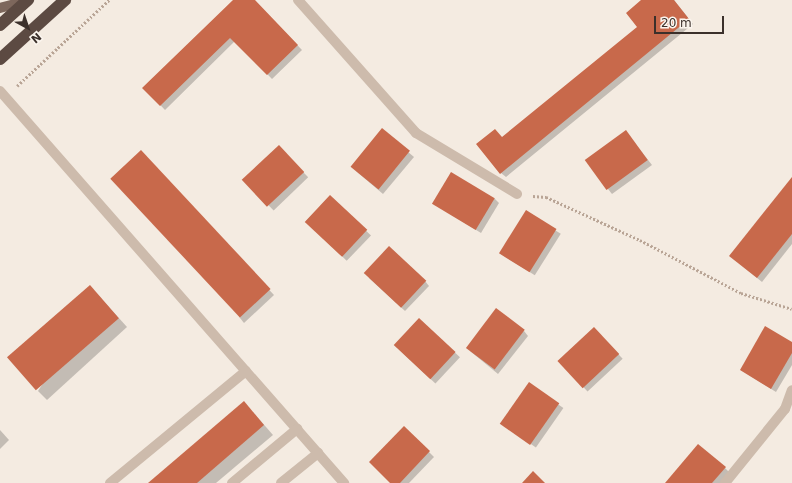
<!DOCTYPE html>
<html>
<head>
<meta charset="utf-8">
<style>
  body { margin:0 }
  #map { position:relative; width:792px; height:483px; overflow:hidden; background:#f4ebe1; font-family:"DejaVu Sans",sans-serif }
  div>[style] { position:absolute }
  .shadow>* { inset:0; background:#0003; transform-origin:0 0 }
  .building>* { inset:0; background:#c8694b; transform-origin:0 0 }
  .path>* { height:2.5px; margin-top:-1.25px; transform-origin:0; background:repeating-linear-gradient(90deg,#b9a596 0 2px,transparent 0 4px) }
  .minor>* { height:10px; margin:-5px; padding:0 5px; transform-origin:5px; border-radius:5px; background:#cdbbac }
  .major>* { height:10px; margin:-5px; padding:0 5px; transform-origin:5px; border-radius:5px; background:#7d675c }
  .highway>* { height:12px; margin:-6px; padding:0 6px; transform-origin:6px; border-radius:6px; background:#5c4a42 }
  span { translate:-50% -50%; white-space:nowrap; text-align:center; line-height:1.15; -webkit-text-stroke:4px #fbf5ee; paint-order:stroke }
  .north { position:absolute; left:8px; top:8px; width:40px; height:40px; -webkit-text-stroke:3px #fbf5ee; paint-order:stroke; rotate:140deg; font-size:11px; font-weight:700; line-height:16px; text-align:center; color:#3b302b }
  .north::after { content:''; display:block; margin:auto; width:14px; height:18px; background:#3b302b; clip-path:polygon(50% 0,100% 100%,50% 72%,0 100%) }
  .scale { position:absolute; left:654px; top:16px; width:70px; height:18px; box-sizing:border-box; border:2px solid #3b302b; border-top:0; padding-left:5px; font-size:12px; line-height:14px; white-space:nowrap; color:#3b302b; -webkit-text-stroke:3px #fbf5ee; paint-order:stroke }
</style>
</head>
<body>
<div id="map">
  <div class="shadow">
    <i style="clip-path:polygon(234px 0,254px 0,302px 50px,272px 79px,235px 41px,165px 110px,144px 88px)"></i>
    <i style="clip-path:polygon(643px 0,674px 0,693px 24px,506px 177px,501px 173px,502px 138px,638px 27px)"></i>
    <i style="clip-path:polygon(382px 130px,414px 157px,383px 194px,356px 171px)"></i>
    <i style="clip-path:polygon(626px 132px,652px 165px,612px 194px,608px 189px)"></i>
    <i style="left:279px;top:147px;width:42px;height:48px;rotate:46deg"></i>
    <i style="clip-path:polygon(145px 156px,274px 295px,244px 323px,240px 318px)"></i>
    <i style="clip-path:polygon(792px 178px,792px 244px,762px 282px,730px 256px)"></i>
    <i style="left:330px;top:196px;width:57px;height:35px;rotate:44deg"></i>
    <i style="clip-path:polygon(494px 198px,499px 203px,481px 233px,434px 204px)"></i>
    <i style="left:526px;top:212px;width:41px;height:49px;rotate:32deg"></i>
    <i style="clip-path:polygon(369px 278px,425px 281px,429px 286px,405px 311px)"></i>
    <i style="clip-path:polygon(99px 296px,127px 327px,47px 400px,38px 391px)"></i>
    <i style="left:419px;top:319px;width:56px;height:36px;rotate:43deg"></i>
    <i style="left:594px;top:328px;width:42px;height:48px;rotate:47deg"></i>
    <i style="clip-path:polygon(524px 331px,528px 336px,498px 374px,470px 351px)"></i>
    <i style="clip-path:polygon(792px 343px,792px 365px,776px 392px,741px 370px)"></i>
    <i style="left:529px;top:384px;width:42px;height:48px;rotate:35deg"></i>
    <i style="clip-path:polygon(253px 412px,273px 435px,216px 483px,150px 483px)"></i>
    <i style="clip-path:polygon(404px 427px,434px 457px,409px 483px,392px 483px)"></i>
    <i style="clip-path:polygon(0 430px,9px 440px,0 449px)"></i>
    <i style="clip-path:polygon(725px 468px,729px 472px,721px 483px,667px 483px)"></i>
  </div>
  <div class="building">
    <i style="clip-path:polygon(233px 0,255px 0,298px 45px,267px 75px,230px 38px,160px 106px,142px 88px)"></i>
    <i style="clip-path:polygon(641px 0,674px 0,689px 19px,500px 174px,476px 144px,495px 129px,502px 137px,637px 27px,626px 13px)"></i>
    <i style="left:382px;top:128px;width:36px;height:50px;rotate:39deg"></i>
    <i style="left:626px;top:130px;width:37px;height:51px;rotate:54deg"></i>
    <i style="left:279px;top:145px;width:37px;height:51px;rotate:47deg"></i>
    <i style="left:141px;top:150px;width:190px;height:42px;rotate:47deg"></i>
    <i style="left:451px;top:172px;width:51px;height:37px;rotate:31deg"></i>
    <i style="clip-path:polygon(792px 177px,792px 234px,757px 278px,729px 256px)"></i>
    <i style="left:330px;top:195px;width:51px;height:37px;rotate:43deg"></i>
    <i style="left:526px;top:210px;width:36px;height:51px;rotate:32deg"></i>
    <i style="left:389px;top:246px;width:51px;height:37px;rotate:43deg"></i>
    <i style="left:90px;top:285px;width:44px;height:110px;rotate:49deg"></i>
    <i style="left:496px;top:308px;width:36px;height:50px;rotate:37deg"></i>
    <i style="left:419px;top:318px;width:50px;height:37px;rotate:43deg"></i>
    <i style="clip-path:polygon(765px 326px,792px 342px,792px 353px,771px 389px,740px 370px)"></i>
    <i style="left:594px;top:327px;width:37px;height:50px;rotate:47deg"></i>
    <i style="left:529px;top:382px;width:37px;height:51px;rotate:35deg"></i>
    <i style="clip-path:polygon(244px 401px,264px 425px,197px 483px,148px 483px)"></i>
    <i style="clip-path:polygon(404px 426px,430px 451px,400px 483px,390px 483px,369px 462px)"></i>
    <i style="clip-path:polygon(698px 444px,726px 467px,712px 483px,665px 483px)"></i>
    <i style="clip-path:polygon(533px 471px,545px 483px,522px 483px)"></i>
  </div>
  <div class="path">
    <i style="left:17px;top:86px;width:126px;rotate:-43.1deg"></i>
    <i style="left:533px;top:196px;width:13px;rotate:4deg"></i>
    <i style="left:546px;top:197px;width:103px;rotate:24.6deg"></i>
    <i style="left:640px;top:240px;width:114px;rotate:27.7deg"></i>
    <i style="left:741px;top:293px;width:53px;rotate:17.4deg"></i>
  </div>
  <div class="minor">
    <i style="left:298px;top:0;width:178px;rotate:48.4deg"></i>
    <i style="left:416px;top:133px;width:118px;rotate:31.1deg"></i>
    <i style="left:0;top:91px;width:522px;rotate:48.73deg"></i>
    <i style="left:110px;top:483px;width:176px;rotate:-39.5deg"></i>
    <i style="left:232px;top:483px;width:85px;rotate:-39.7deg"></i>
    <i style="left:281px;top:483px;width:48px;rotate:-39deg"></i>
    <i style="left:725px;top:483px;width:95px;rotate:-51deg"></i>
    <i style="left:785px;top:409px;width:20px;rotate:-70deg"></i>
  </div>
  <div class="major">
    <i style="left:0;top:8px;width:28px;rotate:-15deg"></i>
  </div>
  <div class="highway">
    <i style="left:0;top:25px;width:38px;rotate:-42deg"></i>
    <i style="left:0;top:59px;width:88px;rotate:-42.2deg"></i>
  </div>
  <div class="north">N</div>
  <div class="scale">20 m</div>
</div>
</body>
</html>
